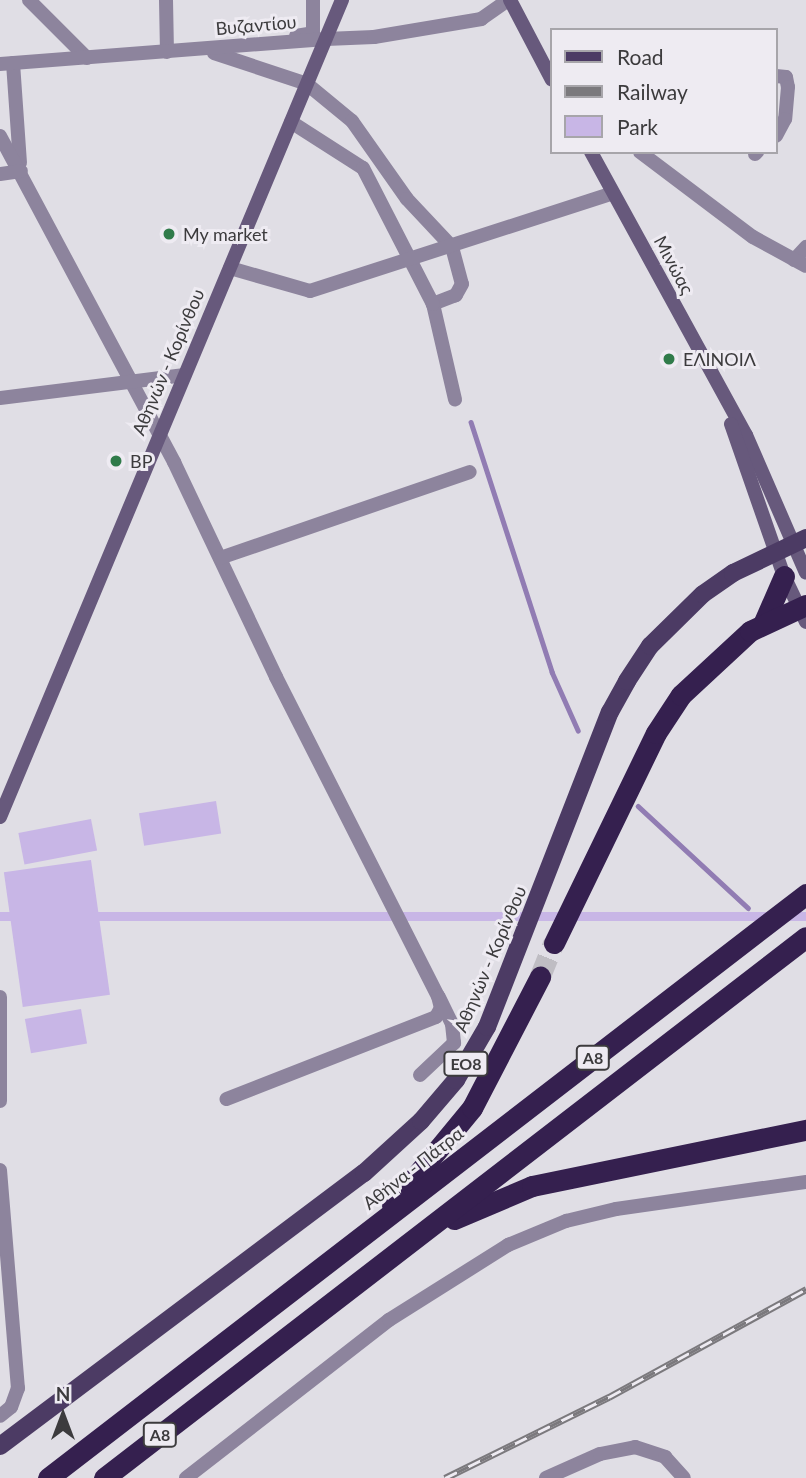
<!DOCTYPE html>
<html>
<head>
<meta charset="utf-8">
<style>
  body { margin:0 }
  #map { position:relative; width:806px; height:1478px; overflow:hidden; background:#e0dee5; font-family:Lato,sans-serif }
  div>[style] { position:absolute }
  .green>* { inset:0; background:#c8b6e6; transform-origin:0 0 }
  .stream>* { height:4.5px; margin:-2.25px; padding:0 2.25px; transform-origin:2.25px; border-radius:2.25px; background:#917cb3 }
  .motorway-tunnel>* { height:21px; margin-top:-10.5px; transform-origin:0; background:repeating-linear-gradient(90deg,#bfbdc3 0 21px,transparent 0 31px) }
  .minor>* { height:14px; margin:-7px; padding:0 7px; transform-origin:7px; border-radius:7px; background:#8d849d }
  .tertiary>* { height:14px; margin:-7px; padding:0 7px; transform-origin:7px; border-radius:7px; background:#8d849d }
  .secondary>* { height:14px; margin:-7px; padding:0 7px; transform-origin:7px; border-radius:7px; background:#67597c }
  .primary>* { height:18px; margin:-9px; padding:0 9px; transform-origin:9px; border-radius:9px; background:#4c3b64 }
  .motorway>* { height:21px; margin:-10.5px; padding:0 10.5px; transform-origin:10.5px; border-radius:10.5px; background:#35204f }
  .rail>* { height:7px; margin-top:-3.5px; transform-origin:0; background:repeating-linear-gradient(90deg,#eeebf2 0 13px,#7b797d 0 26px); box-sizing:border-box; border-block:2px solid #7b797d }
  .dots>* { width:19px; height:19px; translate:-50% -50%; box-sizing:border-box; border:4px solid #eeebf2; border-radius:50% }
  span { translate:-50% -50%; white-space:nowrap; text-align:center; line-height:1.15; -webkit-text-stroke:6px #eeebf2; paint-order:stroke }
  .shield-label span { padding:2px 5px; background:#eeebf2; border:2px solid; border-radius:5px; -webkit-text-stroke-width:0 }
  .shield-label { font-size:16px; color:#3c3b3d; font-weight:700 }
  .street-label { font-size:18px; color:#3c3b3d }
  .poi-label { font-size:18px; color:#3c3b3d }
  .left { translate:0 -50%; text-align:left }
  .legend { position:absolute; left:550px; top:28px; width:228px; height:126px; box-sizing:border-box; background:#eeebf2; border:2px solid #a7a5aa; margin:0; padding:9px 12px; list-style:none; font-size:21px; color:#3c3b3d }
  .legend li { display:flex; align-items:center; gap:14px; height:35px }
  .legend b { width:35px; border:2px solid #a7a5aa }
  .north { position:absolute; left:28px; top:1380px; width:70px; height:70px; -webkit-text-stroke:5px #eeebf2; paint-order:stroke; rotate:0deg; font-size:19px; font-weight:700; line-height:28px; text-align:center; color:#3c3b3d }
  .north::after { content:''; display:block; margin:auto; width:24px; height:32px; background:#3c3b3d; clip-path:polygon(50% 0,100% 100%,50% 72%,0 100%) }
</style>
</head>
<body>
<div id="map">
  <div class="green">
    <i style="left:216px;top:801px;width:33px;height:78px;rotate:81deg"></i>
    <i style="left:91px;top:819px;width:32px;height:74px;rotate:79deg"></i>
    <i style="left:91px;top:860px;width:136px;height:88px;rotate:82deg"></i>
    <i style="left:806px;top:912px;width:9px;height:928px;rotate:90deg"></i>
    <i style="left:81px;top:1009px;width:35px;height:57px;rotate:80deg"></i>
  </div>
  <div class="stream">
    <i style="left:471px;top:422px;width:263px;rotate:72deg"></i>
    <i style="left:552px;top:672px;width:64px;rotate:65.9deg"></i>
    <i style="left:638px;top:806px;width:150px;rotate:42.8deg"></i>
  </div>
  <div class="motorway-tunnel">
    <i style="left:540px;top:977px;width:37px;rotate:-68deg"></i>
  </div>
  <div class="minor">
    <i style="left:29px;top:0;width:82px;rotate:45deg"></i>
    <i style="left:166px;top:0;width:52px;rotate:88.9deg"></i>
    <i style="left:296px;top:36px;width:17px;rotate:-10deg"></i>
    <i style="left:313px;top:33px;width:33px;rotate:-90deg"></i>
    <i style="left:326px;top:39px;width:48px;rotate:-2.4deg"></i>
    <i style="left:374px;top:37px;width:109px;rotate:-9.5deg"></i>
    <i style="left:481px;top:19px;width:33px;rotate:-35deg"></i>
    <i style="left:13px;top:63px;width:100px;rotate:86deg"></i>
    <i style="left:776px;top:76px;width:10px;rotate:6deg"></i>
    <i style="left:786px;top:77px;width:10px;rotate:79deg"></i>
    <i style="left:788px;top:87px;width:32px;rotate:95deg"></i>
    <i style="left:785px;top:119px;width:19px;rotate:118deg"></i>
    <i style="left:307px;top:84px;width:58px;rotate:39.4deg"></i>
    <i style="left:352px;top:121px;width:95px;rotate:54.8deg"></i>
    <i style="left:407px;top:199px;width:66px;rotate:46.8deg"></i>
    <i style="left:452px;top:247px;width:38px;rotate:75deg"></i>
    <i style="left:462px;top:284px;width:13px;rotate:119deg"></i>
    <i style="left:456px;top:295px;width:25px;rotate:159deg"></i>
    <i style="left:433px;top:304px;width:98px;rotate:77deg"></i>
    <i style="left:291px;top:122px;width:85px;rotate:32.6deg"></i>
    <i style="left:363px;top:168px;width:153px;rotate:62.8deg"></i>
    <i style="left:0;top:136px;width:370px;rotate:61.9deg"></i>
    <i style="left:174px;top:462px;width:238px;rotate:64.6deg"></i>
    <i style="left:276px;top:677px;width:358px;rotate:63.1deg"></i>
    <i style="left:438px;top:996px;width:12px;rotate:76deg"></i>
    <i style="left:441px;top:1008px;width:10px;rotate:119deg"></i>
    <i style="left:436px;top:1017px;width:225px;rotate:158.6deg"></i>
    <i style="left:755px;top:154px;width:3px;rotate:-45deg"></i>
    <i style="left:0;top:174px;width:21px;rotate:-8deg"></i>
    <i style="left:794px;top:260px;width:18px;rotate:-47deg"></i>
    <i style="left:230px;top:268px;width:83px;rotate:16deg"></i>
    <i style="left:310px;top:291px;width:318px;rotate:-17.9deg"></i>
    <i style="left:0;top:398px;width:186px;rotate:-7.1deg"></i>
    <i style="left:220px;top:558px;width:264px;rotate:-19deg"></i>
    <i style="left:0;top:997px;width:104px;rotate:90deg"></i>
    <i style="left:420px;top:1075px;width:47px;rotate:-43.3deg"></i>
    <i style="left:454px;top:1043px;width:19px;rotate:-96deg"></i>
    <i style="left:452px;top:1024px;width:30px;rotate:-116deg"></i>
    <i style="left:0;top:1170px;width:219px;rotate:85.3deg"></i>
    <i style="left:18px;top:1388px;width:20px;rotate:110deg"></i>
    <i style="left:11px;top:1407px;width:14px;rotate:141deg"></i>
    <i style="left:186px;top:1478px;width:257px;rotate:-37.9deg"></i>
    <i style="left:389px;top:1320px;width:141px;rotate:-32.2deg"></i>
    <i style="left:508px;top:1245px;width:63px;rotate:-22.5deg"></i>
    <i style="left:566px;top:1221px;width:51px;rotate:-13.5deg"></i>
    <i style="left:616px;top:1209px;width:192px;rotate:-8.1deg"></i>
  </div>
  <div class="tertiary">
    <i style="left:214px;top:53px;width:98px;rotate:18.4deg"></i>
    <i style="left:0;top:64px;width:327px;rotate:-4.4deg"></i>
    <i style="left:640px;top:152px;width:141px;rotate:37deg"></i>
    <i style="left:753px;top:237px;width:60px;rotate:28.7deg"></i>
    <i style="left:546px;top:1478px;width:59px;rotate:-24deg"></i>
    <i style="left:600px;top:1454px;width:36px;rotate:-11deg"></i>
    <i style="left:635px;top:1447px;width:32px;rotate:18deg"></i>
    <i style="left:665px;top:1457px;width:28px;rotate:48deg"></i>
  </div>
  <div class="secondary">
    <i style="left:510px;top:0;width:90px;rotate:62.3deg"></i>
    <i style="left:591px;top:152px;width:323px;rotate:61.3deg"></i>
    <i style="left:746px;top:435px;width:150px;rotate:66.5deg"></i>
    <i style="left:731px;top:424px;width:161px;rotate:70.8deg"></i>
    <i style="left:784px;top:576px;width:51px;rotate:64.4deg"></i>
    <i style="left:0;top:817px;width:886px;rotate:-67.29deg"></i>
  </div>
  <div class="primary">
    <i style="left:0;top:1446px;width:455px;rotate:-36.9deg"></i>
    <i style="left:364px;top:1173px;width:77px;rotate:-42.4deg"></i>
    <i style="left:421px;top:1121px;width:54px;rotate:-49.5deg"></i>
    <i style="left:456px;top:1080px;width:61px;rotate:-59.7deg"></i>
    <i style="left:487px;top:1027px;width:338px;rotate:-68.7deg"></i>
    <i style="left:610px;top:712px;width:35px;rotate:-61deg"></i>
    <i style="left:627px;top:681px;width:42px;rotate:-56.7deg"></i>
    <i style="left:650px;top:646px;width:74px;rotate:-44.5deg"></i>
    <i style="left:703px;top:594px;width:37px;rotate:-35deg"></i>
    <i style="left:733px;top:573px;width:81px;rotate:-25.6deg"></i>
  </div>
  <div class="motorway">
    <i style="left:764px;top:622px;width:50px;rotate:-66.5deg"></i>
    <i style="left:554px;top:943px;width:233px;rotate:-64.1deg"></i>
    <i style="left:656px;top:733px;width:45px;rotate:-56.7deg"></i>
    <i style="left:681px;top:695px;width:94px;rotate:-42.8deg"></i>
    <i style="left:750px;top:631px;width:62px;rotate:-24.9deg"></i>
    <i style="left:392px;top:1205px;width:126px;rotate:-50.5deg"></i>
    <i style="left:472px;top:1108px;width:148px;rotate:-62.6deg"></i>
    <i style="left:454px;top:1219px;width:85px;rotate:-22.9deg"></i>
    <i style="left:532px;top:1186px;width:280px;rotate:-11.6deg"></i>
    <i style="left:48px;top:1478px;width:957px;rotate:-37.61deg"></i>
    <i style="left:104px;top:1478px;width:886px;rotate:-37.62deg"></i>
  </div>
  <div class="rail">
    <i style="left:445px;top:1478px;width:183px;rotate:-26.3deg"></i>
    <i style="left:609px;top:1397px;width:225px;rotate:-28.7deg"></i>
  </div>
  <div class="dots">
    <i style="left:169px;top:234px;background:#307b4a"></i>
    <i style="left:669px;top:359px;background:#307b4a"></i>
    <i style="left:116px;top:461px;background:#307b4a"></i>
  </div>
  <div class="shield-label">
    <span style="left:593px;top:1058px">Α8</span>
    <span style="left:466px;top:1064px">ΕΟ8</span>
    <span style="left:160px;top:1435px">Α8</span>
  </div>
  <div class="street-label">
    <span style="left:256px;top:25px;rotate:-5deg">Βυζαντίου</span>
    <span style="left:674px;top:265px;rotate:62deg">Μινώας</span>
    <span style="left:168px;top:362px;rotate:-67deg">Αθηνών - Κορίνθου</span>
    <span style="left:490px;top:959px;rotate:-67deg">Αθηνών - Κορίνθου</span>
    <span style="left:413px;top:1168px;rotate:-38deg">Αθήνα - Πάτρα</span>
  </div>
  <div class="poi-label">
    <span class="left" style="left:183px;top:234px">My market</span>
    <span class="left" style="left:683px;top:359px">ΕΛΙΝΟΙΛ</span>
    <span class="left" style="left:130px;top:461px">BP</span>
  </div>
  <ul class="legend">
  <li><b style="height:9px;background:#4c3b64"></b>Road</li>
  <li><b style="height:9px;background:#7b797d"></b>Railway</li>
  <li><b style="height:19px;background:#c8b6e6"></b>Park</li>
  </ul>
  <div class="north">N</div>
</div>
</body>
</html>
